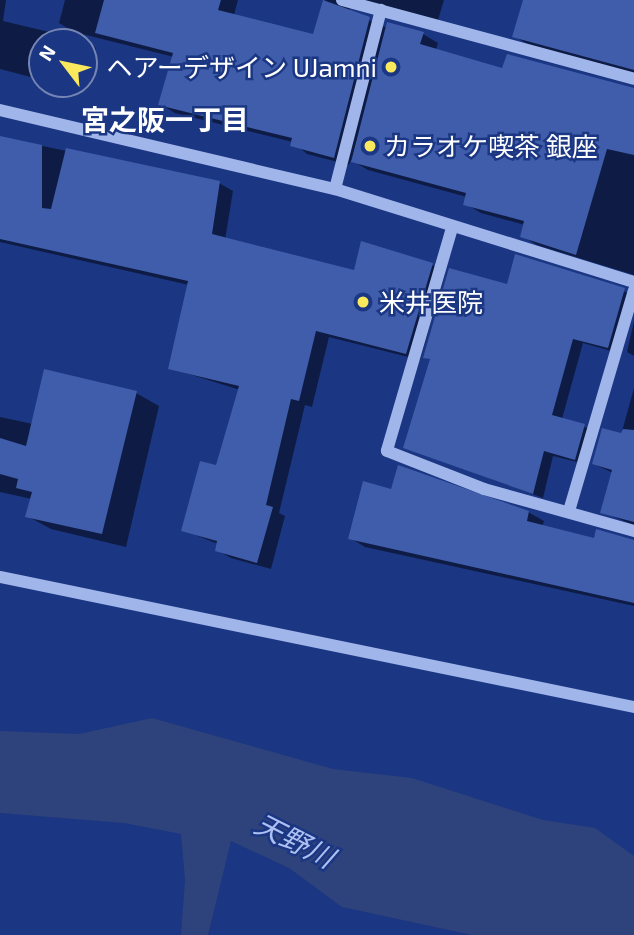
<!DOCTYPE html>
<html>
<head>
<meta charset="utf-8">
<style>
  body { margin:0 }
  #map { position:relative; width:634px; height:935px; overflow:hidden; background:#1b3682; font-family:"Exo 2","Noto Sans JP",sans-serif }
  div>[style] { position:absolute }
  .water>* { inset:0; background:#2e427b }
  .shadow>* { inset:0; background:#0007 }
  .building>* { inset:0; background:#3f5daa }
  .minor>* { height:12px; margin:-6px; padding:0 6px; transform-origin:6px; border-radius:6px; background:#a0b5ea }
  .dots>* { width:19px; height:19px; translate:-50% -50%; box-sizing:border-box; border:4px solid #1b3682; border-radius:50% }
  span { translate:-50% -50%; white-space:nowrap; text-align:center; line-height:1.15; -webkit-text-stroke:5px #1b3682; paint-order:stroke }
  .poi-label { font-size:26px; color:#fff }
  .right { translate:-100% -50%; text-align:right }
  .left { translate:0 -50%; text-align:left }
  .neighbourhood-label { font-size:28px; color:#fff; font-weight:700 }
  .water-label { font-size:28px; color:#acc0f2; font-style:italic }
  .north { position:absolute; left:28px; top:28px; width:70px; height:70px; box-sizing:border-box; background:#1b3682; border:2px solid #7686b4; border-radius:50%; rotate:302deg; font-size:19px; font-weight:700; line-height:28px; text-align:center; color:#fff }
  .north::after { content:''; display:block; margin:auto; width:24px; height:32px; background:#fbe95d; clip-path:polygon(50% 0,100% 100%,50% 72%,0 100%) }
</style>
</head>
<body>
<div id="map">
  <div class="water">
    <i style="clip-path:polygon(152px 718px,333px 769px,412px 778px,543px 820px,595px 828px,634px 856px,634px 935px,472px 935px,342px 907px,289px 868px,231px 841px,208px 935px,181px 935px,185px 880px,181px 834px,124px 823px,0 813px,0 731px,79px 734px)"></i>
  </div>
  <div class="shadow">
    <i style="clip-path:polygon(0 0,6px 0,3px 21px,83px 40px,96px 48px,86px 90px,60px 84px,84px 84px,84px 42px,42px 42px,42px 80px,0 69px)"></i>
    <i style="clip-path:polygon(65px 0,238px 0,234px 15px,315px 36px,325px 0,359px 0,348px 6px,352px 13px,387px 28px,423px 34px,438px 43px,436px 50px,503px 70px,634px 89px,634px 275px,537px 245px,522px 236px,525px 225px,481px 213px,466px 204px,467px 197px,368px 170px,351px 160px,349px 165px,307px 154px,293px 142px,175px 113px,160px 104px,174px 57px,74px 32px,59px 23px)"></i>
    <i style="clip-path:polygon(363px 0,444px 0,438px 20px)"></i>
    <i style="clip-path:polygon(525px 0,634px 0,634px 73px,529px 45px,514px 36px)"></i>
    <i style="clip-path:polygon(0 137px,219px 183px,233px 191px,225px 240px,355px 273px,432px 265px,445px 273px,420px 360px,329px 337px,312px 407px,305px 405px,279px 513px,285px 516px,271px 569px,231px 558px,217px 550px,218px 544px,183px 530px,217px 468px,240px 390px,170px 368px,189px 285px,0 242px)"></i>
    <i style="clip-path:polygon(516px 256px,634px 295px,618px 353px,583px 343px,562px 419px,595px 431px,585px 464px,553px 456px,543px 498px,405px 447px,431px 360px,425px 357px,509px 287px)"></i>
    <i style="clip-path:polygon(634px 321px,634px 356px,627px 352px)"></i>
    <i style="clip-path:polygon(634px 388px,634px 525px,602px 512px,613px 473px,594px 464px,621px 435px)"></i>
    <i style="clip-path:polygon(136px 393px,159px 406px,126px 547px,51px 529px,27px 516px,32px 499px,0 492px,0 417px,33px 424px)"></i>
    <i style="clip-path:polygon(392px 491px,528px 512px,544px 521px,542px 527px,595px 540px,634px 541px,634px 606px,365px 547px,350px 538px)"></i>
  </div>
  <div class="building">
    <i style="clip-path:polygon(104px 0,221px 0,218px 10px,313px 34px,323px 0,370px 17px,334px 158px,290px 146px,292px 138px,158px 105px,173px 53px,95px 33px)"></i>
    <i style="clip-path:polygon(523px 0,634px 0,634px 70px,512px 37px)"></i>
    <i style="clip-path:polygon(387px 22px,424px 32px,420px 44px,502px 68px,507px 54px,634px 88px,634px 155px,607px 149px,576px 255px,520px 237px,524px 221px,463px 205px,466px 193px,351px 162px)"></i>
    <i style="clip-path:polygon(0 136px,42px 145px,42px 208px,51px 209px,66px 148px,220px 181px,212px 234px,354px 270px,361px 241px,433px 263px,406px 354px,316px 331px,299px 401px,291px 399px,266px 505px,273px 507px,257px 563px,215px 551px,217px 541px,181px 531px,200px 461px,216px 465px,239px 386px,168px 369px,188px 281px,0 239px)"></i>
    <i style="clip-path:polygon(515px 254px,625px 288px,608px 348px,573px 339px,552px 415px,585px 424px,575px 460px,544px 451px,533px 494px,403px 448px,430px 359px,423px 358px,449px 268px,507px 284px)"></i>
    <i style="clip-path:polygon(44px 369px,137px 391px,102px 534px,25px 517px,32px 492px,16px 488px,18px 479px,0 474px,0 438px,26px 446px)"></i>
    <i style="clip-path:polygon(602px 428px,621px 433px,623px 429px,634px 430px,634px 522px,600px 513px,612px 470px,592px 464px)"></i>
    <i style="clip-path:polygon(398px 465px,529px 511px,527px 521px,594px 538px,596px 529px,634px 540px,634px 603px,348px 539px,363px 481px,391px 489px)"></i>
  </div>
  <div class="minor">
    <i style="left:342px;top:0;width:302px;rotate:15.1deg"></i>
    <i style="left:0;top:110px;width:344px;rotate:13.3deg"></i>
    <i style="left:335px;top:189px;width:313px;rotate:17.3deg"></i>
    <i style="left:335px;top:189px;width:185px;rotate:-75.6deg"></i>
    <i style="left:452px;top:228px;width:232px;rotate:106.3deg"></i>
    <i style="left:387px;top:451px;width:104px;rotate:21.4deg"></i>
    <i style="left:484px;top:489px;width:156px;rotate:15.6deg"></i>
    <i style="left:569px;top:511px;width:230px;rotate:-73.6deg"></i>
    <i style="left:0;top:577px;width:647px;rotate:11.59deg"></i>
  </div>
  <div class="dots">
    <i style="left:391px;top:67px;background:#fbe95d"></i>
    <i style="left:370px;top:146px;background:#fbe95d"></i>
    <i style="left:363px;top:302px;background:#fbe95d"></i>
  </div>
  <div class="poi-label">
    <span class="right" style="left:377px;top:67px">ヘアーデザイン UJamni</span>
    <span class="left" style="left:384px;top:146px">カラオケ喫茶 銀座</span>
    <span class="left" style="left:379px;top:302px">米井医院</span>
  </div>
  <div class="neighbourhood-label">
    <span style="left:165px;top:119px">宮之阪一丁目</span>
  </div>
  <div class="water-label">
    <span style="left:295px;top:840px;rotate:27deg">天野川</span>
  </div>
  <div class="north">N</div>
</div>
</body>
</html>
